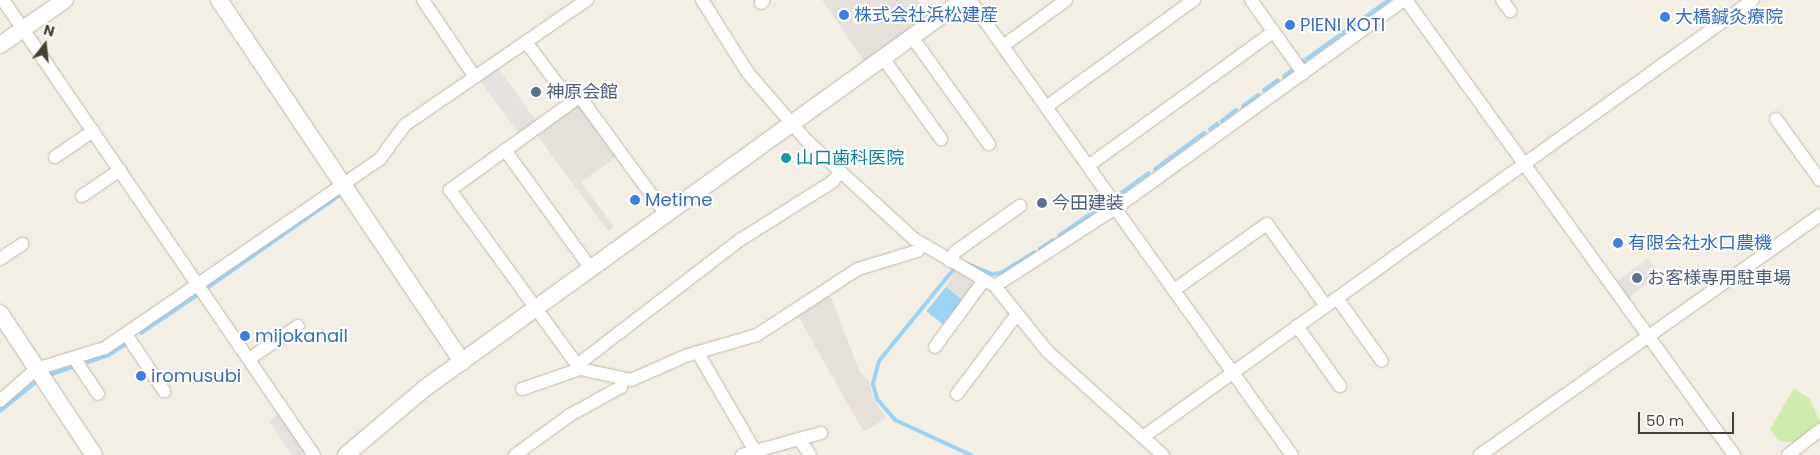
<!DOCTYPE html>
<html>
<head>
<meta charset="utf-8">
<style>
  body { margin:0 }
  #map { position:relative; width:1820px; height:455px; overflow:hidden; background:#f4efe5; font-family:Poppins,"Noto Sans JP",sans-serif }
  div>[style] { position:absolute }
  .industrial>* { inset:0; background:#e6e0da; transform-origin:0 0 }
  .green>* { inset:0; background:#cfecaa }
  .parking>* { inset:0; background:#e4e1de; transform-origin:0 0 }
  .water>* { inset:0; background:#9bd3f7; transform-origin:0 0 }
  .stream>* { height:4px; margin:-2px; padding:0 2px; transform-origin:2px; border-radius:2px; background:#9bd3f7 }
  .roads { filter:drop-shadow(0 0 1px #c0b7a7) drop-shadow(0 0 1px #c0b7a7) }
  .minor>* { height:12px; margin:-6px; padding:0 6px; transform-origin:6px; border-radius:6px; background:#fff }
  .tertiary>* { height:16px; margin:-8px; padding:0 8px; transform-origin:8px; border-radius:8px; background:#fff }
  .dots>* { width:14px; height:14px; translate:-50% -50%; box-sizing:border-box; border:2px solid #fff; border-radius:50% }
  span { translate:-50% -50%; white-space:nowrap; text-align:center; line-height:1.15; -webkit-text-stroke:4px #fff; paint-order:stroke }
  .shop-label { font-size:18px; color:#366cbe }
  .left { translate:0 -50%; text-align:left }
  .service-label { font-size:18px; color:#4e5e75 }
  .culture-label { font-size:18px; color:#0d838f }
  .north { position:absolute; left:20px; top:20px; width:50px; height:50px; -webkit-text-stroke:4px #fff; paint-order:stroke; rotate:16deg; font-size:14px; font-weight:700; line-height:20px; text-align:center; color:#473f34 }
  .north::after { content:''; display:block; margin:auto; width:18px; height:22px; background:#473f34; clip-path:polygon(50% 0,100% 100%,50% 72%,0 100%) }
  .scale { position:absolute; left:1638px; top:412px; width:96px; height:22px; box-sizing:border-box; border:2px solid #473f34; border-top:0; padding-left:6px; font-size:15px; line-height:18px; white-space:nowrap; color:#473f34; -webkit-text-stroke:4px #fff; paint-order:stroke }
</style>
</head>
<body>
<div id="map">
  <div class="industrial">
    <i style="clip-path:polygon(822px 0,917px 0,928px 16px,865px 62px)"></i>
    <i style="clip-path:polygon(578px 104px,616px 157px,581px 182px,614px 227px,608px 231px,536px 134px)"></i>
    <i style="left:955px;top:271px;width:24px;height:51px;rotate:30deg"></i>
    <i style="clip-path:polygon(830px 295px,860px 372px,869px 381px,874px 400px,886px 418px,867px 430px,863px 431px,798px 316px)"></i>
  </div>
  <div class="green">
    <i style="clip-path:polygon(1794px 388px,1810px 399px,1820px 422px,1795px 442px,1784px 442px,1777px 439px,1770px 429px)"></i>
  </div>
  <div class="parking">
    <i style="left:498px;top:68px;width:66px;height:22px;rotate:54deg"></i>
    <i style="left:1648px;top:258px;width:20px;height:41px;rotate:53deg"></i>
    <i style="clip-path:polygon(279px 414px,307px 455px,292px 455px,269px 421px)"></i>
  </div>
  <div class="water">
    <i style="left:946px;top:287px;width:21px;height:31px;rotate:39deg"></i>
  </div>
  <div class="stream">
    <i style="left:1301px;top:63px;width:108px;rotate:-35.6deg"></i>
    <i style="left:1284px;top:76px;width:12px;rotate:-35deg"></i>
    <i style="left:1264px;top:90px;width:17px;rotate:-36deg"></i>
    <i style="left:1243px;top:106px;width:19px;rotate:-36deg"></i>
    <i style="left:1222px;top:121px;width:18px;rotate:-38deg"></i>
    <i style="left:1210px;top:129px;width:9px;rotate:-36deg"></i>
    <i style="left:1155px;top:169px;width:61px;rotate:-36.3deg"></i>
    <i style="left:1117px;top:196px;width:39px;rotate:-36deg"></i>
    <i style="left:1059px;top:236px;width:57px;rotate:-35.1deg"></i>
    <i style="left:1040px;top:249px;width:16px;rotate:-35deg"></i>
    <i style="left:965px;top:263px;width:29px;rotate:22deg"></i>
    <i style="left:992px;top:274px;width:9px;rotate:-6deg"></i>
    <i style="left:1001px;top:273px;width:39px;rotate:-32deg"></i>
    <i style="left:953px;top:270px;width:117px;rotate:129.1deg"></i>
    <i style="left:879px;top:361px;width:24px;rotate:105deg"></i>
    <i style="left:873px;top:384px;width:16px;rotate:75deg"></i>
    <i style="left:877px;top:399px;width:28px;rotate:49deg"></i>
    <i style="left:895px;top:420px;width:84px;rotate:24.7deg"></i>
    <i style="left:207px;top:288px;width:162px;rotate:-35deg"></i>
    <i style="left:141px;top:333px;width:66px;rotate:-33.9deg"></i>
    <i style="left:88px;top:362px;width:22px;rotate:-18deg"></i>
    <i style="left:109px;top:355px;width:22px;rotate:-34deg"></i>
    <i style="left:49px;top:375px;width:28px;rotate:-19deg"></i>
    <i style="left:0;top:411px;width:46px;rotate:-38.9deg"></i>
  </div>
  <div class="roads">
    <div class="minor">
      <i style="left:3px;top:0;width:551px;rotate:55.65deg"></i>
      <i style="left:423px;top:0;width:93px;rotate:56deg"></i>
      <i style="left:702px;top:0;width:86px;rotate:57.8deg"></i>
      <i style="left:748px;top:73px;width:90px;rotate:49.1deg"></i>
      <i style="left:807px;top:141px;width:145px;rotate:42.5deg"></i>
      <i style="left:914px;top:239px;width:94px;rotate:30.1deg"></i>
      <i style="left:995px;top:286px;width:83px;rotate:51.3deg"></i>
      <i style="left:1047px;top:351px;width:156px;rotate:41.9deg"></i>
      <i style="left:970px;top:0;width:254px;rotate:54.6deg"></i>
      <i style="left:1251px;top:0;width:90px;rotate:54.5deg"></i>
      <i style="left:1406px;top:0;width:561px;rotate:54.21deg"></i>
      <i style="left:1502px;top:0;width:14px;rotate:54deg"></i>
      <i style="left:761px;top:3px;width:4px;rotate:-45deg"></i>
      <i style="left:912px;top:37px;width:132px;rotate:54.3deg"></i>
      <i style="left:526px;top:42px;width:55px;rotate:53.1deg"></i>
      <i style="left:559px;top:86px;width:28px;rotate:32deg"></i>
      <i style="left:583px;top:101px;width:141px;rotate:53.9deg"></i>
      <i style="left:1003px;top:46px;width:78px;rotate:-36.1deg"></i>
      <i style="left:883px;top:58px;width:100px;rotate:54.4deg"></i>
      <i style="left:578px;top:98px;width:158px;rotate:144.3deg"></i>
      <i style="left:450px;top:190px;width:221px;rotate:54deg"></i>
      <i style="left:580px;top:369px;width:52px;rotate:12.2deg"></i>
      <i style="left:631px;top:380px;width:62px;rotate:-23.7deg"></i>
      <i style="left:688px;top:355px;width:72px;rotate:-16.2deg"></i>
      <i style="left:757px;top:335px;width:121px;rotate:-33.2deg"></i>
      <i style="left:858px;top:269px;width:62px;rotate:-17deg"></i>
      <i style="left:917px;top:251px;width:8px;rotate:-45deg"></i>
      <i style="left:1046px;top:107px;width:183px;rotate:-35.9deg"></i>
      <i style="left:1776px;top:119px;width:75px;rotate:54.2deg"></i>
      <i style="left:505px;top:150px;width:147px;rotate:54.1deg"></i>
      <i style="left:55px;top:157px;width:46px;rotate:-34.4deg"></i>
      <i style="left:1088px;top:166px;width:228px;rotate:-35.9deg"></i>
      <i style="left:82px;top:196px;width:46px;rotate:-34.4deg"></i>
      <i style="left:1115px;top:208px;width:304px;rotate:54.4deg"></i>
      <i style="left:0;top:259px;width:27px;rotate:-34deg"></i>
      <i style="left:950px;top:261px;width:10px;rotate:-61deg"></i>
      <i style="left:955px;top:252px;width:80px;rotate:-35.3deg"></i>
      <i style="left:995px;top:286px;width:145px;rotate:-32.9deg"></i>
      <i style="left:1117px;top:207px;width:354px;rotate:-35.8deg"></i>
      <i style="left:1174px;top:290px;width:114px;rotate:-35.4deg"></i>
      <i style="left:1267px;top:224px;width:101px;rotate:54.3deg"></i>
      <i style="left:1337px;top:298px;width:77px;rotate:54.5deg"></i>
      <i style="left:1297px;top:326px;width:74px;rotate:54.4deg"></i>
      <i style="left:126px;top:334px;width:69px;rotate:56.3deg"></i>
      <i style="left:935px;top:347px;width:83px;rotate:-53.8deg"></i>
      <i style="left:698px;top:353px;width:113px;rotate:59.8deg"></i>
      <i style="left:74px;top:358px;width:43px;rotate:56.3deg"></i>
      <i style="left:249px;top:359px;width:59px;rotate:-34deg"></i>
      <i style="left:577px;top:365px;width:205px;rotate:-37.5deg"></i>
      <i style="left:740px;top:240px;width:109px;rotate:-32.2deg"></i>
      <i style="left:832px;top:182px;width:13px;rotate:-48deg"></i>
      <i style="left:522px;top:389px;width:61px;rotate:-19deg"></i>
      <i style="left:957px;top:394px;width:100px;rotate:-53.1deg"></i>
      <i style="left:0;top:401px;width:48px;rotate:-41.6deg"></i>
      <i style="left:36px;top:369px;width:72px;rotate:-16.9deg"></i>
      <i style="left:105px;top:348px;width:334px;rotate:-34.5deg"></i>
      <i style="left:380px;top:159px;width:42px;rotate:-53.7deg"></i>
      <i style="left:405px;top:125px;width:221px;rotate:-34.5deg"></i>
      <i style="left:1143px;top:437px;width:750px;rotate:-35.62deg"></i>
      <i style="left:799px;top:439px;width:23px;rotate:-15deg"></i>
      <i style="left:515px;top:455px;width:68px;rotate:-36deg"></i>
      <i style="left:570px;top:415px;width:58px;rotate:-28.8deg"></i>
      <i style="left:621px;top:387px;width:8px;rotate:-76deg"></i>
      <i style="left:742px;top:455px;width:59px;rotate:-15.7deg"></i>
      <i style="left:799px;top:439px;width:19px;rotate:55deg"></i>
      <i style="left:1480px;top:455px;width:416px;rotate:-35.2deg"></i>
      <i style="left:1788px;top:455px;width:41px;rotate:-38deg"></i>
    </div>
    <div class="tertiary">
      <i style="left:219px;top:0;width:436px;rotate:56.1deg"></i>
      <i style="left:0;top:45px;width:79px;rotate:-34.7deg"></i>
      <i style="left:0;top:313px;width:170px;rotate:56.5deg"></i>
      <i style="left:346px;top:455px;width:104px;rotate:-40.3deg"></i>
      <i style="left:425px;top:388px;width:663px;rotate:-35.8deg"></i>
    </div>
  </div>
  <div class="dots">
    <i style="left:844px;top:15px;background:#3f7fe0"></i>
    <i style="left:1665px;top:17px;background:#3f7fe0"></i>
    <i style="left:1290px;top:25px;background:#3f7fe0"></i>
    <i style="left:536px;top:92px;background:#5c6f8a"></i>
    <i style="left:786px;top:158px;background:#0f9aa8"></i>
    <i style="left:635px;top:200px;background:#3f7fe0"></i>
    <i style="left:1042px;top:203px;background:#5c6f8a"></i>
    <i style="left:1618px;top:243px;background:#3f7fe0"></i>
    <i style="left:1637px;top:278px;background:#5c6f8a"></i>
    <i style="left:245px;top:336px;background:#3f7fe0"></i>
    <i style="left:141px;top:376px;background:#3f7fe0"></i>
  </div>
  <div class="shop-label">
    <span class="left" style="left:854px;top:15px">株式会社浜松建産</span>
    <span class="left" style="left:1675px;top:17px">大橋鍼灸療院</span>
    <span class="left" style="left:1300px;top:25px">PIENI KOTI</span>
    <span class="left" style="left:645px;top:200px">Metime</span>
    <span class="left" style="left:1628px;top:243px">有限会社水口農機</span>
    <span class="left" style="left:255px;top:336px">mijokanail</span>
    <span class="left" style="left:151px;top:376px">iromusubi</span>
  </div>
  <div class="service-label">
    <span class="left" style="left:546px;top:92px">神原会館</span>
    <span class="left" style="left:1052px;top:203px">今田建装</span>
    <span class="left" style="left:1647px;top:278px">お客様専用駐車場</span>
  </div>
  <div class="culture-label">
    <span class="left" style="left:796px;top:158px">山口歯科医院</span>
  </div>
  <div class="north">N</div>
  <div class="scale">50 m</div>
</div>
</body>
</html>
